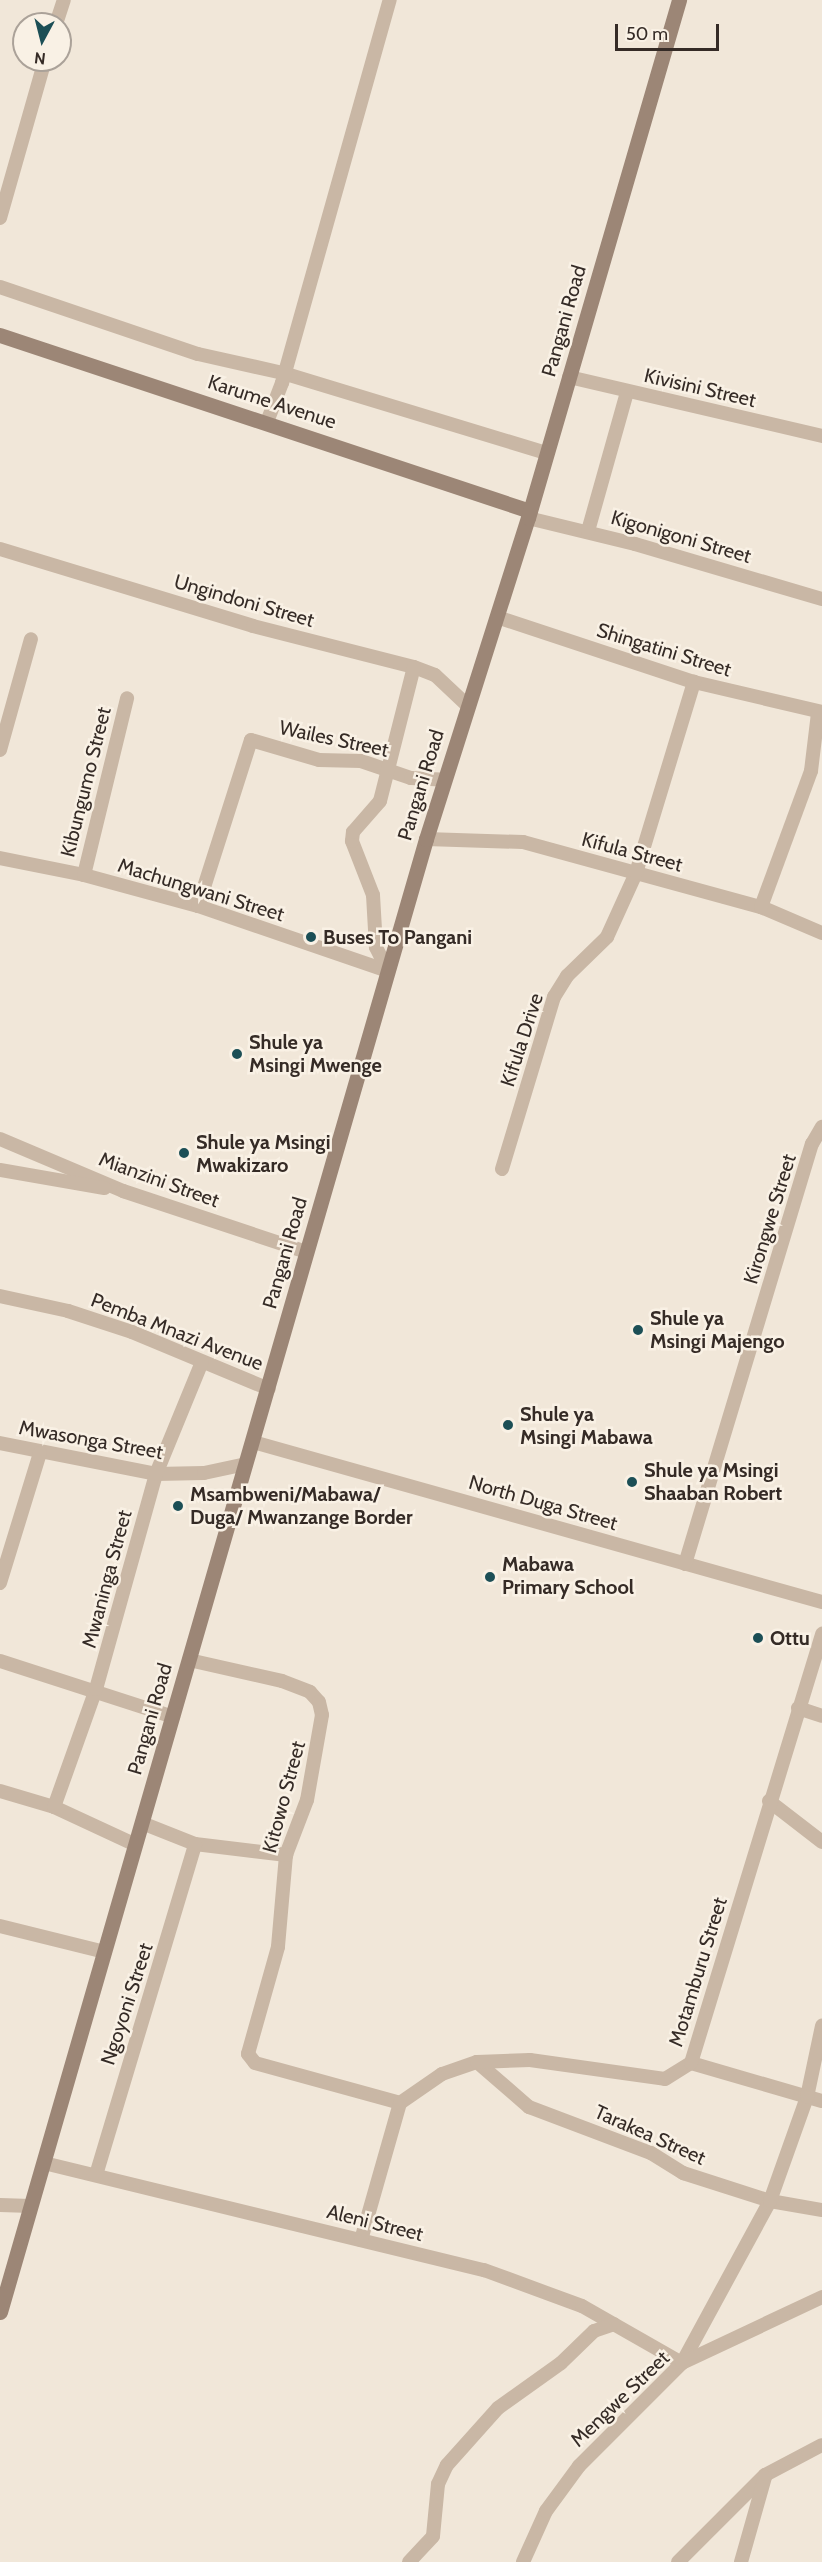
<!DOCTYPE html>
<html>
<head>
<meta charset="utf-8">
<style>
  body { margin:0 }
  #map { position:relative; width:822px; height:2562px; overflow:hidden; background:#f1e7d9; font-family:Cabin,sans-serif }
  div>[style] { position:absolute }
  .street>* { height:14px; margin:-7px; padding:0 7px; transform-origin:7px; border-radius:7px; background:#c9b7a5 }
  .secondary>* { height:15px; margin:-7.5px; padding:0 7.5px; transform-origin:7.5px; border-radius:7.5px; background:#9c8676 }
  .dots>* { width:16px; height:16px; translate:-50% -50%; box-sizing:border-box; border:3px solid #f9f1e5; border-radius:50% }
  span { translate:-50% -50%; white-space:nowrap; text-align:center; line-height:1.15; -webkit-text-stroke:5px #f9f1e5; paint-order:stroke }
  .street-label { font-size:20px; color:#352b26 }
  .poi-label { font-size:20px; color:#352b26; font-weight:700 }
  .left { translate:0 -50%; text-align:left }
  .north { position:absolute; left:12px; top:12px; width:60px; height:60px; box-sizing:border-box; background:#f9f1e5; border:2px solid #aba299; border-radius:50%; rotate:187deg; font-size:16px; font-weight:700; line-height:24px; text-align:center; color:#352b26 }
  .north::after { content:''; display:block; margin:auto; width:21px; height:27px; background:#1c4f56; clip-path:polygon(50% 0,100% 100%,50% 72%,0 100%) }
  .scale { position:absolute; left:615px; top:24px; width:104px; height:27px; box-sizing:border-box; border:3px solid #352b26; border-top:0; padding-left:8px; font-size:18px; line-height:21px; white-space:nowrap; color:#352b26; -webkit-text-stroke:4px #f9f1e5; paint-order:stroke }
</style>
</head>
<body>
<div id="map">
  <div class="street">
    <i style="left:56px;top:24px;width:25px;rotate:-72deg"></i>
    <i style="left:0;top:218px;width:164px;rotate:-74.1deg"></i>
    <i style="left:0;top:287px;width:209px;rotate:18.7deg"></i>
    <i style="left:198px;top:354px;width:87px;rotate:12.6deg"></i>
    <i style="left:283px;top:373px;width:276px;rotate:16.9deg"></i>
    <i style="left:569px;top:377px;width:260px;rotate:13.1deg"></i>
    <i style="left:267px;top:422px;width:42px;rotate:-69deg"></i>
    <i style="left:282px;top:383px;width:398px;rotate:-74.3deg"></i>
    <i style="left:528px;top:518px;width:110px;rotate:13.7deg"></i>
    <i style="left:635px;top:544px;width:195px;rotate:16.4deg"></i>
    <i style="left:588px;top:531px;width:144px;rotate:-74.3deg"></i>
    <i style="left:0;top:549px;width:264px;rotate:16.9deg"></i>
    <i style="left:253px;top:626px;width:166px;rotate:14.3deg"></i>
    <i style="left:414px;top:667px;width:22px;rotate:21deg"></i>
    <i style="left:435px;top:675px;width:45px;rotate:43.2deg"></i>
    <i style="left:497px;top:617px;width:207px;rotate:18.3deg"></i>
    <i style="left:694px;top:682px;width:131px;rotate:13.2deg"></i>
    <i style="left:0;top:750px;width:115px;rotate:-74.4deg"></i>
    <i style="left:426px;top:839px;width:97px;rotate:1.8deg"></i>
    <i style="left:523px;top:842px;width:247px;rotate:15.3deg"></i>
    <i style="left:761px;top:907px;width:66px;rotate:23.1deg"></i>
    <i style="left:0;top:858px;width:86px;rotate:11.4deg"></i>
    <i style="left:84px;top:875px;width:118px;rotate:15.2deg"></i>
    <i style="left:198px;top:906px;width:201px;rotate:18.9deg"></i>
    <i style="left:84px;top:875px;width:182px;rotate:-76.3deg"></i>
    <i style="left:198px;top:906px;width:174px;rotate:-72.3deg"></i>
    <i style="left:251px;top:740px;width:71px;rotate:16.4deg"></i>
    <i style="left:319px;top:760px;width:42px;rotate:1.4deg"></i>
    <i style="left:361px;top:761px;width:53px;rotate:18.8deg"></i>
    <i style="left:411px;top:778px;width:34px;rotate:3deg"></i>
    <i style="left:761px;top:907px;width:145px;rotate:-69.8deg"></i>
    <i style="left:811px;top:771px;width:58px;rotate:-83.1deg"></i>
    <i style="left:388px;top:971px;width:27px;rotate:-117deg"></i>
    <i style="left:376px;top:947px;width:52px;rotate:-93.3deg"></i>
    <i style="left:373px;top:895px;width:58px;rotate:-111.3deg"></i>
    <i style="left:352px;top:841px;width:9px;rotate:-84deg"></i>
    <i style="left:353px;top:832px;width:41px;rotate:-48.9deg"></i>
    <i style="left:380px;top:801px;width:138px;rotate:-75.8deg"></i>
    <i style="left:0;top:1139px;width:134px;rotate:22.9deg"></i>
    <i style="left:123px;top:1191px;width:193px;rotate:18.4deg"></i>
    <i style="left:502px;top:1169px;width:180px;rotate:-73.2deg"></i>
    <i style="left:554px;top:997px;width:25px;rotate:-58deg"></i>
    <i style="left:567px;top:976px;width:56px;rotate:-44.3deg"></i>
    <i style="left:607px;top:937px;width:70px;rotate:-65.6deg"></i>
    <i style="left:636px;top:873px;width:200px;rotate:-73.1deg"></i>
    <i style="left:0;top:1170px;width:106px;rotate:9.8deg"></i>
    <i style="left:0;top:1296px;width:70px;rotate:12.4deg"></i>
    <i style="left:68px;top:1311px;width:67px;rotate:18.2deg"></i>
    <i style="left:132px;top:1332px;width:148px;rotate:22.6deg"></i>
    <i style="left:253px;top:1442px;width:591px;rotate:15.71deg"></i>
    <i style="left:0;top:1443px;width:159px;rotate:11.2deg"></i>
    <i style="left:156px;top:1474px;width:48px;rotate:-1.2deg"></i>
    <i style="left:204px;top:1473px;width:43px;rotate:-12.1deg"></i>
    <i style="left:685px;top:1564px;width:439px;rotate:-73.2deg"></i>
    <i style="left:812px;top:1144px;width:20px;rotate:-60deg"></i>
    <i style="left:0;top:1583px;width:136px;rotate:-72.9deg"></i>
    <i style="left:189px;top:1660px;width:95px;rotate:12.7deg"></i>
    <i style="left:282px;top:1681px;width:30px;rotate:21deg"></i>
    <i style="left:310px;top:1692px;width:13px;rotate:48deg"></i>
    <i style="left:319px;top:1702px;width:13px;rotate:77deg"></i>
    <i style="left:322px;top:1715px;width:86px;rotate:100deg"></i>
    <i style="left:307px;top:1800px;width:59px;rotate:110.9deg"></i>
    <i style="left:286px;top:1855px;width:92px;rotate:95deg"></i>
    <i style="left:278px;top:1947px;width:111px;rotate:105.7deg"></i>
    <i style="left:248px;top:2054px;width:11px;rotate:52deg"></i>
    <i style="left:255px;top:2063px;width:150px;rotate:15.4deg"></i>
    <i style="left:0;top:1661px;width:182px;rotate:17.9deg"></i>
    <i style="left:798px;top:1708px;width:25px;rotate:18deg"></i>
    <i style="left:0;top:1791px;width:56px;rotate:16.5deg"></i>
    <i style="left:54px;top:1807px;width:90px;rotate:24.9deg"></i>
    <i style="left:769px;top:1801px;width:67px;rotate:37.7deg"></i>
    <i style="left:54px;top:1807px;width:125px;rotate:-70.4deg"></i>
    <i style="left:96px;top:1689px;width:223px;rotate:-74.4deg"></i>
    <i style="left:156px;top:1474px;width:121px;rotate:-67.7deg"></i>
    <i style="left:142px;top:1823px;width:57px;rotate:21.6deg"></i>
    <i style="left:195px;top:1844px;width:92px;rotate:6.9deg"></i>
    <i style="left:0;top:1926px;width:108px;rotate:13.9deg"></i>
    <i style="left:477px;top:2062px;width:69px;rotate:40.9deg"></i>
    <i style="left:529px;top:2107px;width:130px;rotate:20.7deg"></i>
    <i style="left:651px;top:2153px;width:38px;rotate:32deg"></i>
    <i style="left:683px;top:2173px;width:91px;rotate:17.8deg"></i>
    <i style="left:770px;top:2201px;width:53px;rotate:9.8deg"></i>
    <i style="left:691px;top:2063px;width:136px;rotate:16.2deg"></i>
    <i style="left:44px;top:2163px;width:453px;rotate:13.7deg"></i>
    <i style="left:484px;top:2270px;width:104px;rotate:20.2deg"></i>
    <i style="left:582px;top:2306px;width:115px;rotate:29.7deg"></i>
    <i style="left:682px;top:2363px;width:184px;rotate:-61.5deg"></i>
    <i style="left:770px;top:2201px;width:110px;rotate:-70.4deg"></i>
    <i style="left:807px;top:2097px;width:73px;rotate:-78.1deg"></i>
    <i style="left:96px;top:2175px;width:345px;rotate:-73.3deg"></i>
    <i style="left:0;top:2205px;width:31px;rotate:2deg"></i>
    <i style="left:361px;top:2240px;width:142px;rotate:-74.1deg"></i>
    <i style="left:400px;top:2103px;width:51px;rotate:-34.6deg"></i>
    <i style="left:442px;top:2074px;width:37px;rotate:-19deg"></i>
    <i style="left:477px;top:2062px;width:53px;rotate:-2.2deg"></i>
    <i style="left:530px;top:2060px;width:136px;rotate:8deg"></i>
    <i style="left:665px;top:2079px;width:31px;rotate:-32deg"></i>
    <i style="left:691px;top:2063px;width:449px;rotate:-73deg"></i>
    <i style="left:409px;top:2562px;width:35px;rotate:-47deg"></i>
    <i style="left:433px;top:2536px;width:52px;rotate:-84.5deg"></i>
    <i style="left:438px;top:2484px;width:21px;rotate:-65deg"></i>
    <i style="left:447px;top:2465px;width:76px;rotate:-48.2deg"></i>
    <i style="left:498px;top:2408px;width:77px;rotate:-35.5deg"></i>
    <i style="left:561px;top:2363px;width:46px;rotate:-44.1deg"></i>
    <i style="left:594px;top:2331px;width:21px;rotate:-19deg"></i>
    <i style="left:523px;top:2562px;width:56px;rotate:-65.7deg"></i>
    <i style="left:546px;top:2511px;width:56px;rotate:-53.7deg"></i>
    <i style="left:579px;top:2466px;width:146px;rotate:-45deg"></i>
    <i style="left:682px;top:2363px;width:155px;rotate:-25.2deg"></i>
    <i style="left:678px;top:2562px;width:123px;rotate:-45deg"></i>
    <i style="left:765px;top:2475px;width:64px;rotate:-27.8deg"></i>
    <i style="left:741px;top:2562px;width:88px;rotate:-74.2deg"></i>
  </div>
  <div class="secondary">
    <i style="left:0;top:335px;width:558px;rotate:18.37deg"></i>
    <i style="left:0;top:2312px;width:1533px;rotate:-73.87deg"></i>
    <i style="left:426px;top:839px;width:337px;rotate:-72.4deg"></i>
    <i style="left:528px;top:518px;width:540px;rotate:-73.75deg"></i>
  </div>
  <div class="dots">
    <i style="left:311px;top:937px;background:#1c4f56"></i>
    <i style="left:237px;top:1054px;background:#1c4f56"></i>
    <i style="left:184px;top:1153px;background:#1c4f56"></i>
    <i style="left:638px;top:1330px;background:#1c4f56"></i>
    <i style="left:508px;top:1425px;background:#1c4f56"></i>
    <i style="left:632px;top:1482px;background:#1c4f56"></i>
    <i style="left:178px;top:1506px;background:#1c4f56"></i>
    <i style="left:490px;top:1577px;background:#1c4f56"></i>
    <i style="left:758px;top:1638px;background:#1c4f56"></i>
  </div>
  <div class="street-label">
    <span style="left:564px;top:321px;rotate:-74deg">Pangani Road</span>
    <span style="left:700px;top:388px;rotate:13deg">Kivisini Street</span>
    <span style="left:272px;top:402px;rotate:18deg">Karume Avenue</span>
    <span style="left:681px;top:537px;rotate:16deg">Kigonigoni Street</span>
    <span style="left:244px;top:601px;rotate:16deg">Ungindoni Street</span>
    <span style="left:664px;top:650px;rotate:17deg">Shingatini Street</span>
    <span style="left:334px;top:739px;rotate:12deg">Wailes Street</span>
    <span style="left:86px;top:782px;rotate:-76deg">Kibungumo Street</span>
    <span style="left:421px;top:785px;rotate:-73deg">Pangani Road</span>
    <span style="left:632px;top:852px;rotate:15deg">Kifula Street</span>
    <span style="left:201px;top:890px;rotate:17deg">Machungwani Street</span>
    <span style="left:522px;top:1040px;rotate:-72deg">Kifula Drive</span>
    <span style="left:159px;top:1180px;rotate:20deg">Mianzini Street</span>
    <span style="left:770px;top:1219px;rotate:-73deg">Kirongwe Street</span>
    <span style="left:285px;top:1253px;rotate:-74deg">Pangani Road</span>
    <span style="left:177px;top:1332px;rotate:21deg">Pemba Mnazi Avenue</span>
    <span style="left:91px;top:1440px;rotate:10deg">Mwasonga Street</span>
    <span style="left:543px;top:1503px;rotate:16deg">North Duga Street</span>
    <span style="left:107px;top:1579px;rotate:-75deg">Mwaninga Street</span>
    <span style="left:150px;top:1719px;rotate:-74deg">Pangani Road</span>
    <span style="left:284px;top:1797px;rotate:-75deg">Kitowo Street</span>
    <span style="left:698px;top:1972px;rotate:-73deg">Motamburu Street</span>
    <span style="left:127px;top:2004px;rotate:-72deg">Ngoyoni Street</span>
    <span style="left:650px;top:2135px;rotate:24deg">Tarakea Street</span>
    <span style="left:375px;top:2223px;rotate:14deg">Aleni Street</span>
    <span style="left:620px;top:2399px;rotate:-44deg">Mengwe Street</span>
  </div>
  <div class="poi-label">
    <span class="left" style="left:323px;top:937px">Buses To Pangani</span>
    <span class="left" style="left:249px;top:1054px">Shule ya<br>Msingi Mwenge</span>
    <span class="left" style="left:196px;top:1154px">Shule ya Msingi<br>Mwakizaro</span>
    <span class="left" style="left:650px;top:1330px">Shule ya<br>Msingi Majengo</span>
    <span class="left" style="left:520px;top:1426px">Shule ya<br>Msingi Mabawa</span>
    <span class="left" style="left:644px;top:1482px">Shule ya Msingi<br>Shaaban Robert</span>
    <span class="left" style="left:190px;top:1506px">Msambweni/Mabawa/<br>Duga/ Mwanzange Border</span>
    <span class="left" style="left:502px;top:1576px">Mabawa<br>Primary School</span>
    <span class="left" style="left:770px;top:1638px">Ottu</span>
  </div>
  <div class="north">N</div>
  <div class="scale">50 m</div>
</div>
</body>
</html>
